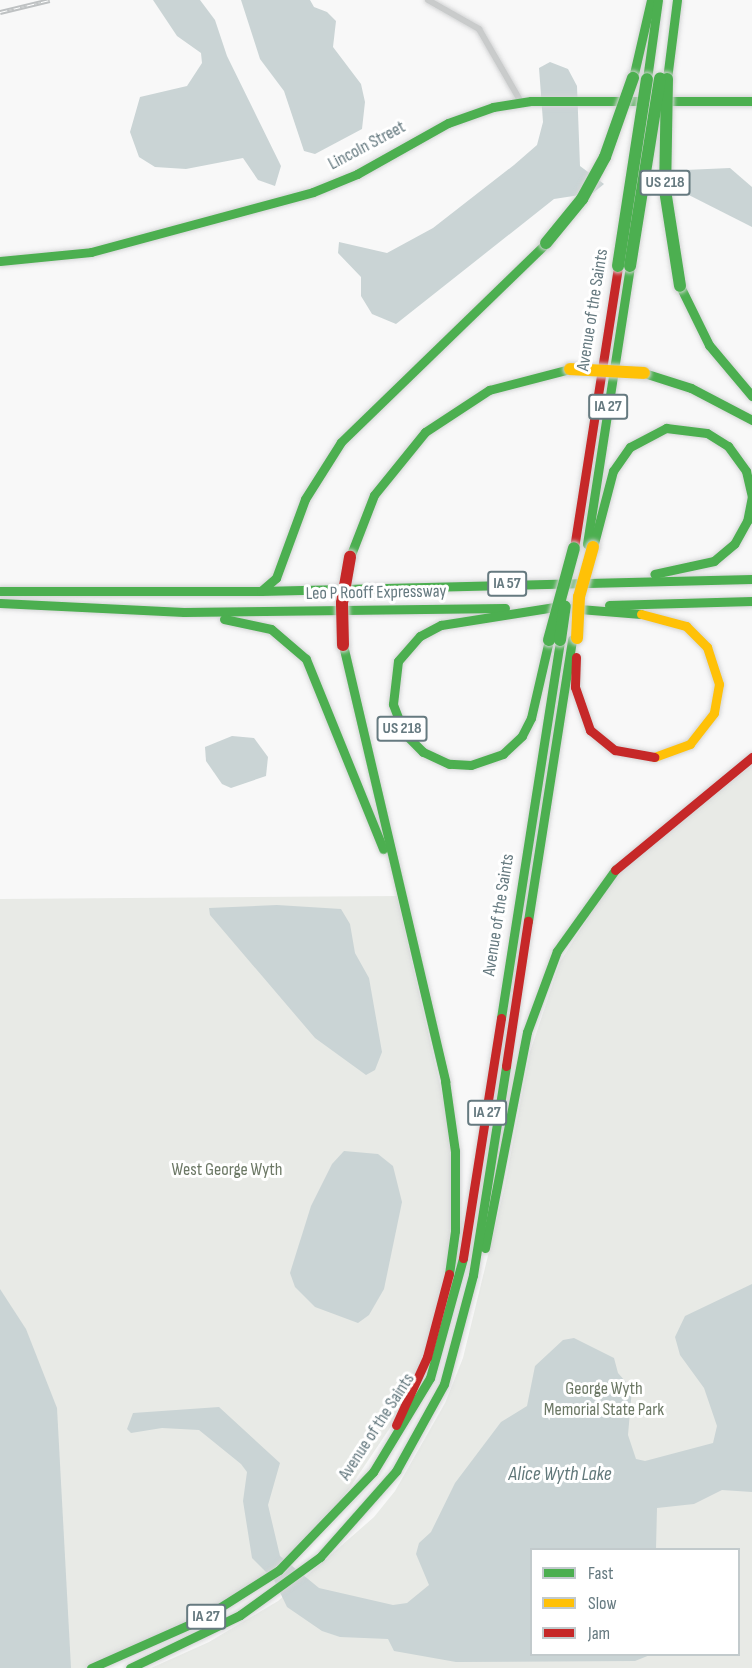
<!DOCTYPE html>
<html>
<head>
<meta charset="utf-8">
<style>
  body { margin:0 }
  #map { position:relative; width:752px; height:1668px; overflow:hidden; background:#f8f8f8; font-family:"Sofia Sans Condensed",sans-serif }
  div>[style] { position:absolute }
  .green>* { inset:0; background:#e8eae6 }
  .water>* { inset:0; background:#cad4d5 }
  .roads { filter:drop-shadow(0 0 2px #d3d4d5) drop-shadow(0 0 2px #d3d4d5) }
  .street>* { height:6px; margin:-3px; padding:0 3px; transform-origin:3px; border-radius:3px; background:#c9cbcb }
  .fast>* { height:9px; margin:-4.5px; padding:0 4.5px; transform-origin:4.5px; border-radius:4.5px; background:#4caf50 }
  .slow>* { height:9px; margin:-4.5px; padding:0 4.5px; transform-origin:4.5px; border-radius:4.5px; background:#ffc107 }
  .jam>* { height:9px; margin:-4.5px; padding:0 4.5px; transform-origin:4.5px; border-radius:4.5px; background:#c62828 }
  .rail>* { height:4.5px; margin-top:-2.25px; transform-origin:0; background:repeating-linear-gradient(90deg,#fff 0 7px,#bec1c2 0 14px); box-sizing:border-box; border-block:2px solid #bec1c2 }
  .bridges { filter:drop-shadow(0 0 2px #d4d5d5) drop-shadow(0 0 2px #d4d5d5) }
  .fast-bridge>* { height:12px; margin:-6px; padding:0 6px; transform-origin:6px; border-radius:6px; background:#4caf50 }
  .slow-bridge>* { height:12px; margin:-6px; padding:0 6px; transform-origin:6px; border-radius:6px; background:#ffc107 }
  .jam-bridge>* { height:12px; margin:-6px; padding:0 6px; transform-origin:6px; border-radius:6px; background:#c62828 }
  span { translate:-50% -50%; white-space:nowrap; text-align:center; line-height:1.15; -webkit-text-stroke:6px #fff; paint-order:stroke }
  .shield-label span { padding:2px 4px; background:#fff; border:2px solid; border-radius:4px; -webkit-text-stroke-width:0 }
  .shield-label { font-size:16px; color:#667a80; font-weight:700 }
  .street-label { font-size:18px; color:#667a80 }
  .park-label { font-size:18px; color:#6c7865 }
  .water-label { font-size:20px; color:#61787a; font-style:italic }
  .legend { position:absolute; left:530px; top:1548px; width:210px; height:108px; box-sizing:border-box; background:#fff; border:2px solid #c2cacc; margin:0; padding:8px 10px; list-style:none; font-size:18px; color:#667a80 }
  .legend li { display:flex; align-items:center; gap:12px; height:30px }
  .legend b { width:30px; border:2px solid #c2cacc }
</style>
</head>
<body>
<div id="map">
  <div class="green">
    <i style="clip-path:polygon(evenodd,752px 765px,752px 1668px,151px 1668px,209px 1642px,278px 1601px,374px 1517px,395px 1491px,445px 1403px,463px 1358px,504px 1190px,530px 1052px,560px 962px,608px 886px,635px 857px,752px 765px,532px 1550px,738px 1550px,738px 1654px,532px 1654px,532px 1550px)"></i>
    <i style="clip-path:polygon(397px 896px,455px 1151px,455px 1231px,442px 1306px,406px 1404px,320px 1532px,231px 1603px,91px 1668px,51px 1668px,0 1342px,0 899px)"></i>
  </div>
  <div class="water">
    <i style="clip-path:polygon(153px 0,200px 0,215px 20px,227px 56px,281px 166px,275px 186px,258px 180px,243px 158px,186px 169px,155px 167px,139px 157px,130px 132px,140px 97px,187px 86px,202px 63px,201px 53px,177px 36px)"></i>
    <i style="clip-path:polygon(241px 0,310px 0,314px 7px,327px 12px,336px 21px,333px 47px,361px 84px,365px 102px,362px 129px,315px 154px,304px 151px,284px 91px,260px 59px)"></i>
    <i style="clip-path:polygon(550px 62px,568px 69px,577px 86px,580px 166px,604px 184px,593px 193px,554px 199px,396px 324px,372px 314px,361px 296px,361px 277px,338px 253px,339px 242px,387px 253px,433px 228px,514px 165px,537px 145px,543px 122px,539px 68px)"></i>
    <i style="clip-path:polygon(730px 168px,752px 187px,752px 227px,673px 187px,674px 178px,685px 170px)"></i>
    <i style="clip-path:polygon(232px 736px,254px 738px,268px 757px,266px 776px,231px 788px,222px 784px,206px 761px,205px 747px)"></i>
    <i style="clip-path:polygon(277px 905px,341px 909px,350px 924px,355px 953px,369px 978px,382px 1052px,375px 1070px,366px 1075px,315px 1038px,210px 915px,209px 908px)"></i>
    <i style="clip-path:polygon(344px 1151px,378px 1154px,393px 1166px,402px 1202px,384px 1289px,369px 1315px,358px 1323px,315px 1307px,295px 1287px,290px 1273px,311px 1206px,332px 1164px)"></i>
    <i style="clip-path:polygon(752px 1284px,752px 1492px,722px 1490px,694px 1504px,657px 1508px,656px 1549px,532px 1550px,532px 1654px,650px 1655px,635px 1661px,456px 1662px,394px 1651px,388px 1639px,340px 1637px,322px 1631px,287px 1607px,274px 1580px,252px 1558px,243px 1501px,247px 1472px,241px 1464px,199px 1430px,162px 1428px,131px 1433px,127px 1429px,133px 1413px,219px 1407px,280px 1463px,268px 1505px,280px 1556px,319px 1588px,393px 1605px,407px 1603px,429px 1585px,416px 1554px,419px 1543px,431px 1532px,455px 1483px,501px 1422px,527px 1406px,535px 1366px,563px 1340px,574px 1338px,614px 1358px,618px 1373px,632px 1389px,628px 1435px,636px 1459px,645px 1461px,713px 1443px,717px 1426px,704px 1388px,680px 1355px,675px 1337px,685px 1316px)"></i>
    <i style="clip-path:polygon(0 1289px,26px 1329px,57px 1408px,71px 1668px,0 1668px)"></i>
  </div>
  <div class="roads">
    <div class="street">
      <i style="left:428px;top:0;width:59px;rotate:29.6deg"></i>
      <i style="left:479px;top:29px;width:84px;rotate:60.1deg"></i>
    </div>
    <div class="fast">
      <i style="left:633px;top:78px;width:80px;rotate:-77deg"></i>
      <i style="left:647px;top:79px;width:80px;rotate:-82.1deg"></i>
      <i style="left:667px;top:79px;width:80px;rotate:-82.8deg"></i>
      <i style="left:0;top:261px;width:91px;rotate:-5.6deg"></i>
      <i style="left:91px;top:252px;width:230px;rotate:-15.1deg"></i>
      <i style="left:313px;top:192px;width:48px;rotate:-22.2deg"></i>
      <i style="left:357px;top:174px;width:104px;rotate:-29.3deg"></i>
      <i style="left:448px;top:123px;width:48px;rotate:-19.6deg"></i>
      <i style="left:493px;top:107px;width:38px;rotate:-9deg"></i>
      <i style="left:531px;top:101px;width:221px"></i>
      <i style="left:680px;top:286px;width:66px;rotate:63.8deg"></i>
      <i style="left:709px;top:345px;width:67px;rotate:49.9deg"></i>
      <i style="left:644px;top:373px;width:49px;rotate:17.7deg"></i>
      <i style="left:691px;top:388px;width:69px;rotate:27.7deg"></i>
      <i style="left:587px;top:544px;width:281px;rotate:-81.2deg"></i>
      <i style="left:593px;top:547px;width:79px;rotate:-75.3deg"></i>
      <i style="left:613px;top:471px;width:29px;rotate:-55deg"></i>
      <i style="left:630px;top:447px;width:41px;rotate:-27.8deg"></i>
      <i style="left:666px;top:428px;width:41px;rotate:7deg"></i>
      <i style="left:707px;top:433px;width:25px;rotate:32deg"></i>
      <i style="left:728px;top:446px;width:31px;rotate:54deg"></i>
      <i style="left:746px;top:471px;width:26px;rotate:77deg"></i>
      <i style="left:752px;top:496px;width:25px;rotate:101deg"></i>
      <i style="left:747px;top:521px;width:26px;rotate:119deg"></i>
      <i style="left:734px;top:544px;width:26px;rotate:140deg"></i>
      <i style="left:714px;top:561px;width:61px;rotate:167.8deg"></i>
      <i style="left:350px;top:557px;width:66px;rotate:-68.8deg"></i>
      <i style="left:374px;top:495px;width:81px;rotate:-51deg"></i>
      <i style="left:425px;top:432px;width:77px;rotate:-33.3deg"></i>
      <i style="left:489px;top:390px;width:84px;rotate:-14.5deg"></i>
      <i style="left:0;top:591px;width:261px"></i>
      <i style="left:261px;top:591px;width:491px;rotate:-1.4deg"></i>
      <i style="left:261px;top:591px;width:20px;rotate:-41deg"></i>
      <i style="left:276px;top:578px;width:84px;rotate:-69.8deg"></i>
      <i style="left:305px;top:499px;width:67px;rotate:-57.7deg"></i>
      <i style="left:341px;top:442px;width:286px;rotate:-44.1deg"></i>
      <i style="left:0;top:603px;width:184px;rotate:2.8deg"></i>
      <i style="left:609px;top:605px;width:143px;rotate:-1.6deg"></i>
      <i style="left:184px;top:612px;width:321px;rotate:-0.7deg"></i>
      <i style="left:224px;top:619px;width:48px;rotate:12deg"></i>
      <i style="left:271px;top:629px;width:46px;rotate:40.6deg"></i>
      <i style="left:306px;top:659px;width:205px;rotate:67.9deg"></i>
      <i style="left:549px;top:640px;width:80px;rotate:103deg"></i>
      <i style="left:531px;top:718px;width:20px;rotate:117deg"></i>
      <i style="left:522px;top:736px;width:26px;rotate:137deg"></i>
      <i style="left:503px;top:754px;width:34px;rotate:161deg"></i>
      <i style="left:471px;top:765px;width:22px;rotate:-177deg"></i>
      <i style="left:449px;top:764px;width:29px;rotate:-155deg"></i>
      <i style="left:423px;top:752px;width:27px;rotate:-135deg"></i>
      <i style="left:404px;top:733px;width:31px;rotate:-111deg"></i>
      <i style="left:393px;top:704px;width:43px;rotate:-83.4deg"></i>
      <i style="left:398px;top:661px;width:33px;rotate:-49deg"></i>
      <i style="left:420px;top:636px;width:24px;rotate:-28deg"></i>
      <i style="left:441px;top:625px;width:115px;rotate:-9deg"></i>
      <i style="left:555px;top:607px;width:86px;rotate:4.7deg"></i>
      <i style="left:343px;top:645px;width:448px;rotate:76.8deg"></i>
      <i style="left:445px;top:1081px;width:71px;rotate:81.9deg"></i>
      <i style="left:455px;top:1151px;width:80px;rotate:90deg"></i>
      <i style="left:455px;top:1231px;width:43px;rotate:97.9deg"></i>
      <i style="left:528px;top:921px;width:285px;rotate:-81.1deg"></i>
      <i style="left:501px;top:1018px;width:383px;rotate:-81.1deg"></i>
      <i style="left:485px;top:1248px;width:220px;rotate:-79deg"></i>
      <i style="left:527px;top:1032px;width:86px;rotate:-69.7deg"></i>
      <i style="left:557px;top:951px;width:100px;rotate:-54.4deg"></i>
      <i style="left:91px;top:1668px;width:119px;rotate:-23.8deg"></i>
      <i style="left:200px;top:1620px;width:93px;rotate:-32.3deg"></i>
      <i style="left:279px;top:1570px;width:136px;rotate:-46.2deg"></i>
      <i style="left:373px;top:1472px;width:110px;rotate:-58.8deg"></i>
      <i style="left:430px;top:1378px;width:124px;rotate:-74.6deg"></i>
      <i style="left:130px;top:1668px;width:122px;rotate:-25.7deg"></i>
      <i style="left:240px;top:1615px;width:99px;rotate:-35.9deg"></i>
      <i style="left:320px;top:1557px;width:115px;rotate:-48.5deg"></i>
      <i style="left:396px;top:1471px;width:99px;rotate:-61.1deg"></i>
      <i style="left:444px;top:1384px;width:113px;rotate:-75.1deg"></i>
      <i style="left:473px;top:1275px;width:212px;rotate:-81deg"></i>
    </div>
    <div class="slow">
      <i style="left:641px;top:614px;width:47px;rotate:14.9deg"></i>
      <i style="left:686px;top:626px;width:30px;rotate:45deg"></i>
      <i style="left:707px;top:647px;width:39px;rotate:72deg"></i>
      <i style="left:719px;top:684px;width:29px;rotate:100deg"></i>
      <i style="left:714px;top:713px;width:39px;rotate:128deg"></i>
      <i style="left:690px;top:744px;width:38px;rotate:160deg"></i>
    </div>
    <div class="jam">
      <i style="left:574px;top:548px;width:285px;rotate:-81.1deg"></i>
      <i style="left:576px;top:657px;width:30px;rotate:92deg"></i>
      <i style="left:575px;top:687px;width:46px;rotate:70.8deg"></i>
      <i style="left:590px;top:730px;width:32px;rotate:39deg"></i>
      <i style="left:615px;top:750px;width:40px;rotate:10deg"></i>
      <i style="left:615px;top:870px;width:178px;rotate:-39.5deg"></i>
      <i style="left:506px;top:1066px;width:147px;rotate:-81.4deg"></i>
      <i style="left:463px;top:1258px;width:243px;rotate:-81deg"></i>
      <i style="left:396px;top:1425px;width:75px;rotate:-65.5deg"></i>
      <i style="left:427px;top:1357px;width:86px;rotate:-75.2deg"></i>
    </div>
  </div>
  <div class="rail">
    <i style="left:0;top:12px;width:51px;rotate:-13.5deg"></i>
  </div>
  <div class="bridges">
    <div class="fast-bridge">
      <i style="left:667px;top:79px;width:111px;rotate:91deg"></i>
      <i style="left:665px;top:190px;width:97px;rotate:81.1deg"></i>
      <i style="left:546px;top:243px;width:57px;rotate:-50.7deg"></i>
      <i style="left:582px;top:199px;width:48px;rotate:-61.3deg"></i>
      <i style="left:605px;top:157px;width:84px;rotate:-70.5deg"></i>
      <i style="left:618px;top:266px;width:189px;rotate:-81.2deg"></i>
      <i style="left:630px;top:266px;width:190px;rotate:-80.9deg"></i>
      <i style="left:549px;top:640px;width:95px;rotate:-74.8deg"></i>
      <i style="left:560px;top:640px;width:34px;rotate:-82deg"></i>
    </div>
    <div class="slow-bridge">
      <i style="left:570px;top:369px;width:74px;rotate:3.1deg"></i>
      <i style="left:577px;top:638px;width:41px;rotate:-87.2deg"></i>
      <i style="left:579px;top:597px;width:52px;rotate:-74.4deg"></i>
    </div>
    <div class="jam-bridge">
      <i style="left:343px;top:645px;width:42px;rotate:-91.4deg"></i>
      <i style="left:342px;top:603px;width:47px;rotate:-80.1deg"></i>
    </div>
  </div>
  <div class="shield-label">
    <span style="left:665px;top:183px">US 218</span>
    <span style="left:608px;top:407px">IA 27</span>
    <span style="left:507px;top:584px">IA 57</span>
    <span style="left:402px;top:729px">US 218</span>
    <span style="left:487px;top:1113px">IA 27</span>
    <span style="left:206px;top:1617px">IA 27</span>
  </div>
  <div class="street-label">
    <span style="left:367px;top:146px;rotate:-28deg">Lincoln Street</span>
    <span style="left:593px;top:310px;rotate:-81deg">Avenue of the Saints</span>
    <span style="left:376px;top:593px;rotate:-1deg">Leo P Rooff Expressway</span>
    <span style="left:499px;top:915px;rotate:-81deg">Avenue of the Saints</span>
    <span style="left:377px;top:1427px;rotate:-57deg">Avenue of the Saints</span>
  </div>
  <div class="park-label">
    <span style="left:227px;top:1170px">West George Wyth</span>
    <span style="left:604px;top:1400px">George Wyth<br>Memorial State Park</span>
  </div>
  <div class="water-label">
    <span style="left:560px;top:1474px">Alice Wyth Lake</span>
  </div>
  <ul class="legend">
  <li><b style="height:8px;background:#4caf50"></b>Fast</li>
  <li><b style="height:8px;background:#ffc107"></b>Slow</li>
  <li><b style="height:8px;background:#c62828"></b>Jam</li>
  </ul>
</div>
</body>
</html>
